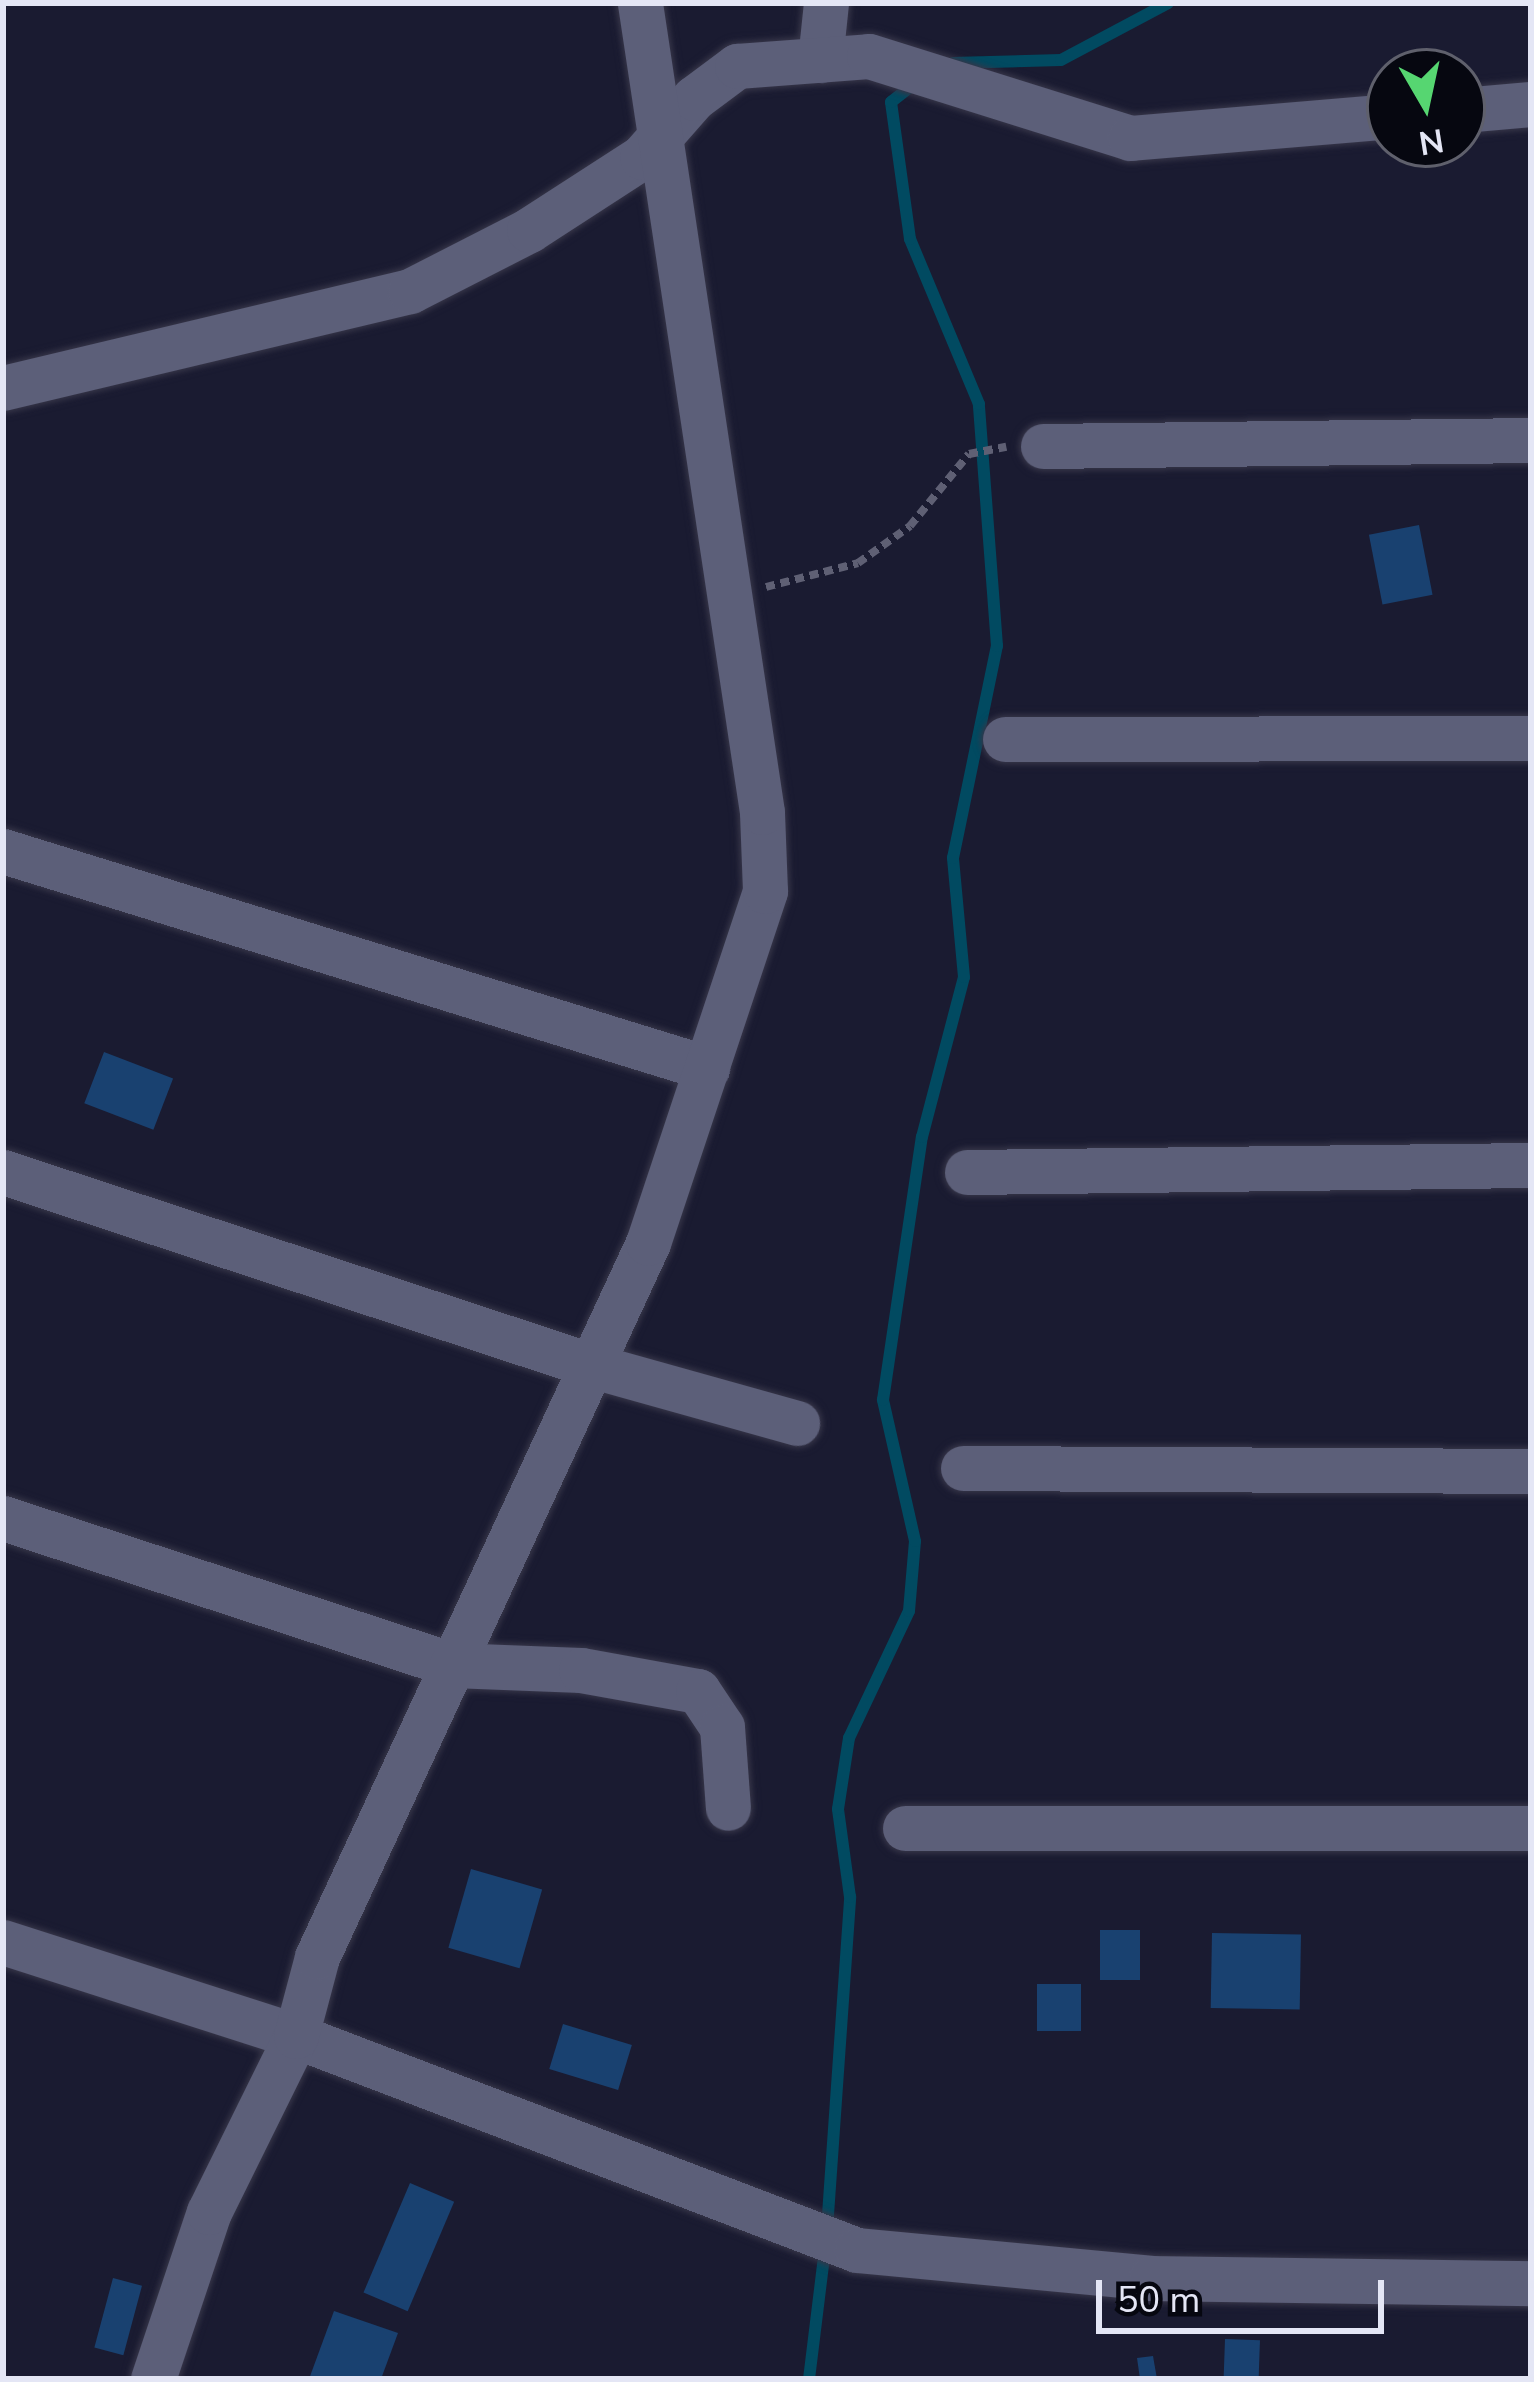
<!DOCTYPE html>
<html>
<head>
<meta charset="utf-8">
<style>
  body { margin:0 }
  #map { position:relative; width:1534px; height:2382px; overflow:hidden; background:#1a1b31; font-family:"Nunito Sans",sans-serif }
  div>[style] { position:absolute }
  .stream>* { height:12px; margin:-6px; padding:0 6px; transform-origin:6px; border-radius:6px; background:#014a61 }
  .building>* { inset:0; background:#194170; transform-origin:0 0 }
  .path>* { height:8px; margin-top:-4px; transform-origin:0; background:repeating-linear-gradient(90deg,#5f6074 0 9px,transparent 0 15px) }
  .roads { filter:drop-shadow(0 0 3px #373649) drop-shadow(0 0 3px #373649) }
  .street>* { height:45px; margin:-22.5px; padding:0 22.5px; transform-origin:22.5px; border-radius:22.5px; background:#5c5f79 }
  span { translate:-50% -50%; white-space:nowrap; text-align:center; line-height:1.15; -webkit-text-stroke:9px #060710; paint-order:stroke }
  .frame { position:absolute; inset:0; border:6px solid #e4e6f5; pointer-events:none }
  .north { position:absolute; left:1366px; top:48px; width:120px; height:120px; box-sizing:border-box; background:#060710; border:3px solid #5f606c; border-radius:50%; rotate:171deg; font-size:33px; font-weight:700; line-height:48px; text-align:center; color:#e4e6f5 }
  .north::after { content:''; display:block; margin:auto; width:42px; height:54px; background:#56d671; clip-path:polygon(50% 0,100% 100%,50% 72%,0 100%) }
  .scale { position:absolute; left:1096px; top:2280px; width:288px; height:54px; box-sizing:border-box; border:6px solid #e4e6f5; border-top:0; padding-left:15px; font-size:36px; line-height:42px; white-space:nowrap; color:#e4e6f5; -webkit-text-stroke:9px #060710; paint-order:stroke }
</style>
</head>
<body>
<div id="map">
  <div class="stream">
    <i style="left:953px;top:63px;width:108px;rotate:-1.6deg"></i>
    <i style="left:1061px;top:60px;width:121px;rotate:-28deg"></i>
    <i style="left:827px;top:2229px;width:333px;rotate:-86deg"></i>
    <i style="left:850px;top:1897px;width:89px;rotate:-97.8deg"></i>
    <i style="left:838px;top:1809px;width:72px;rotate:-81.2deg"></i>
    <i style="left:849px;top:1738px;width:140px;rotate:-64.7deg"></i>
    <i style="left:909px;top:1611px;width:70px;rotate:-85.1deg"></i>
    <i style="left:915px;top:1541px;width:145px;rotate:-102.8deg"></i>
    <i style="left:883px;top:1400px;width:266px;rotate:-81.6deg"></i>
    <i style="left:922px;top:1137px;width:165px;rotate:-75.3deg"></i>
    <i style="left:964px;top:977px;width:120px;rotate:-95.3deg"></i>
    <i style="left:953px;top:858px;width:217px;rotate:-78.3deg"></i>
    <i style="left:997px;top:646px;width:243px;rotate:-94.3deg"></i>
    <i style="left:979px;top:404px;width:179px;rotate:-112.7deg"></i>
    <i style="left:910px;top:239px;width:138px;rotate:-97.9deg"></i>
    <i style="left:891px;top:102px;width:29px;rotate:-38deg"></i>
    <i style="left:809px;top:2379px;width:131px;rotate:-83deg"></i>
  </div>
  <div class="building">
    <i style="left:1419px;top:525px;width:71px;height:51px;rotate:79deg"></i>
    <i style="left:104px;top:1052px;width:74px;height:55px;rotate:21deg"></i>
    <i style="left:471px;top:1869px;width:74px;height:82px;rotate:16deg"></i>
    <i style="left:1100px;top:1930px;width:40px;height:50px"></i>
    <i style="left:1212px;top:1933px;width:89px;height:75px;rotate:1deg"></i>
    <i style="left:1081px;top:1984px;width:47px;height:44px;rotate:90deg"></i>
    <i style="left:563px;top:2024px;width:72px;height:47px;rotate:17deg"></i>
    <i style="left:410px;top:2183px;width:48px;height:119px;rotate:23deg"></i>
    <i style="left:113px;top:2278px;width:30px;height:72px;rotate:15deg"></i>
    <i style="clip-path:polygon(334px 2311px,398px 2333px,381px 2379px,309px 2379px)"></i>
    <i style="left:1225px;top:2339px;width:35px;height:40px;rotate:2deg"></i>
    <i style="clip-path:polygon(1153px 2356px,1157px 2379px,1140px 2379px,1137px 2358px)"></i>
  </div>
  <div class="path">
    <i style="left:766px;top:587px;width:95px;rotate:-14.6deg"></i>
    <i style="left:858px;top:563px;width:64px;rotate:-35.4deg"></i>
    <i style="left:910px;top:526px;width:93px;rotate:-50.7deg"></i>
    <i style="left:969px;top:454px;width:38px;rotate:-11deg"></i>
  </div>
  <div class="roads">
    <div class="street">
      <i style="left:820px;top:60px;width:57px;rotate:-84deg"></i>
      <i style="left:1462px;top:110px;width:69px;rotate:-5deg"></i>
      <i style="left:3px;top:388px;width:418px;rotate:-13.4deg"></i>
      <i style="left:410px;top:291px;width:134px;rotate:-27.1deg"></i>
      <i style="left:529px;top:230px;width:135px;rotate:-32.9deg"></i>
      <i style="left:642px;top:157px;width:79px;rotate:-48.6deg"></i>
      <i style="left:694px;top:98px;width:54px;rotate:-36.7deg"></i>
      <i style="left:737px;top:66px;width:132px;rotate:-4.3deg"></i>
      <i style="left:869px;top:56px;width:274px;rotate:17.4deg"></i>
      <i style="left:1130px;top:138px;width:261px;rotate:-4.8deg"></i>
      <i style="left:1043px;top:446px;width:488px;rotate:-0.7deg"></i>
      <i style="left:1005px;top:739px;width:526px;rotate:-0.11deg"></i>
      <i style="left:3px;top:851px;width:737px;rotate:17.13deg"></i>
      <i style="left:3px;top:1172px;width:621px;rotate:18.2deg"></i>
      <i style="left:593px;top:1366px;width:212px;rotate:15.6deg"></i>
      <i style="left:967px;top:1172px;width:564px;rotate:-0.71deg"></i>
      <i style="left:963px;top:1468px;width:568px;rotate:0.3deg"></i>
      <i style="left:3px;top:1518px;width:472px;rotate:18.1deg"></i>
      <i style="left:452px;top:1665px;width:129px;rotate:2.2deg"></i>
      <i style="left:581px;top:1670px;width:119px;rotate:10.2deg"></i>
      <i style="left:698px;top:1691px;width:43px;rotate:56.3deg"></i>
      <i style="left:722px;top:1727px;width:81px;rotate:85.8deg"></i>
      <i style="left:905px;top:1828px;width:626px"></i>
      <i style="left:3px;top:1942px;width:308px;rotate:17.8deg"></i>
      <i style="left:296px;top:2036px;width:600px;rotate:20.88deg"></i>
      <i style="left:857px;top:2250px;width:295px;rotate:5.4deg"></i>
      <i style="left:1151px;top:2278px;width:380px;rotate:0.8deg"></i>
      <i style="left:153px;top:2379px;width:176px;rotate:-71.5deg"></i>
      <i style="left:209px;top:2212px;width:196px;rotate:-63.7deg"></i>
      <i style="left:296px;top:2036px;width:82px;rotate:-75.1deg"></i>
      <i style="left:317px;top:1957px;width:787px;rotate:-65.13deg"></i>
      <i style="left:648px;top:1243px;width:371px;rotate:-71.6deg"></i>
      <i style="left:765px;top:891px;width:79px;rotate:-92.2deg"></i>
      <i style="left:762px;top:812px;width:818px;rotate:-98.58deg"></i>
    </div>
  </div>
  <div class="frame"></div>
  <div class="north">N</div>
  <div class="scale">50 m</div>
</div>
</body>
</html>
